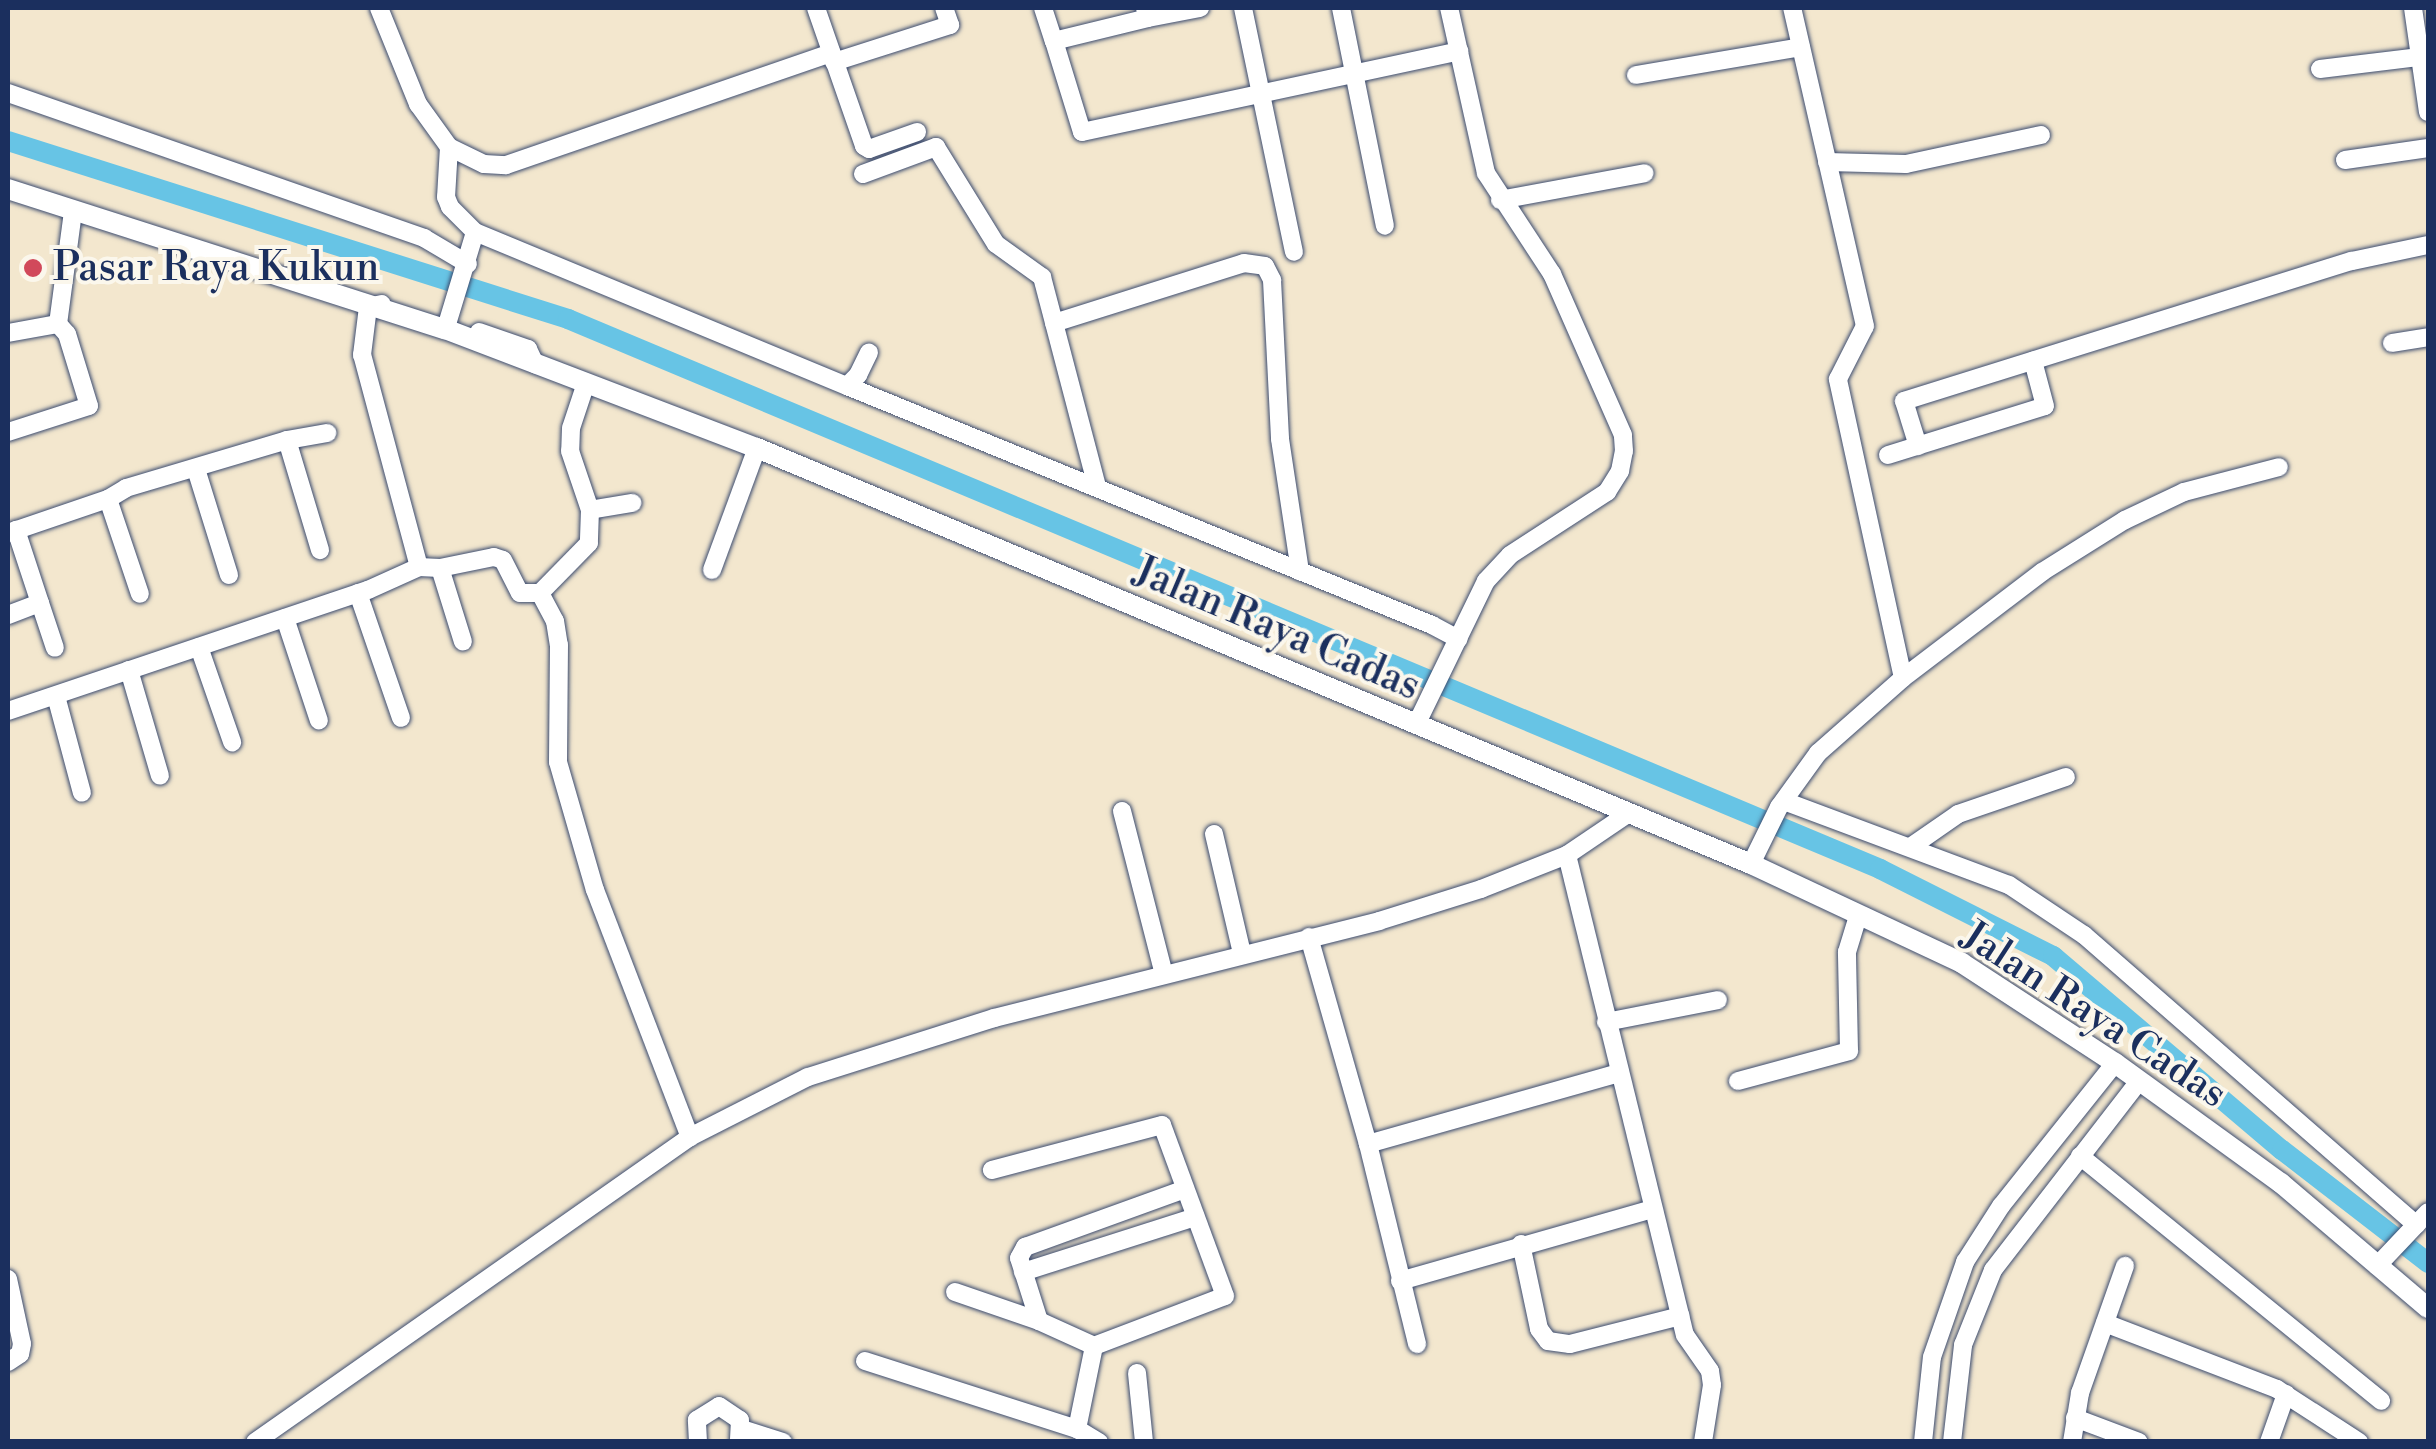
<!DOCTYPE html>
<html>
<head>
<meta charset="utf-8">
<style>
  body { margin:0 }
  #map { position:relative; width:2436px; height:1449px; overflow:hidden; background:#f3e7ce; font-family:"Libre Bodoni",serif }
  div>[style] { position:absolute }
  .canal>* { height:20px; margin:-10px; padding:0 10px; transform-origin:10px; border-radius:10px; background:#67c4e5 }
  .roads { filter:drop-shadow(0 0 2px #3b4b6f) drop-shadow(0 0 2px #3b4b6f) }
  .minor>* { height:18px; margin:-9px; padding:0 9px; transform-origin:9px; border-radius:9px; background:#fff }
  .tertiary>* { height:20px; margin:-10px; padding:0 10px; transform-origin:10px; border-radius:10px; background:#fff }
  .dots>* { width:28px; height:28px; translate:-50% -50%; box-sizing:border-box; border:5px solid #fbf7ec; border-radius:50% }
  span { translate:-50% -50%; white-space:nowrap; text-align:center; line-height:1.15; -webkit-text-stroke:8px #fbf7ec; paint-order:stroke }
  .poi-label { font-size:40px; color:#1b2f5e }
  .left { translate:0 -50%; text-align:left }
  .street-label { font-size:40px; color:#1b2f5e }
  .frame { position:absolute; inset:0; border:10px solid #1b2f5e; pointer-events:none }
</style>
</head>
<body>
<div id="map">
  <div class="canal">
    <i style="left:8px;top:141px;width:588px;rotate:17.63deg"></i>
    <i style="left:568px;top:319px;width:1423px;rotate:22.74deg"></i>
    <i style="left:1880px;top:869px;width:194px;rotate:26.7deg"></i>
    <i style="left:2053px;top:956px;width:300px;rotate:40.3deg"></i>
    <i style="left:2282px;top:1150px;width:185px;rotate:37.7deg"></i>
  </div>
  <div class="roads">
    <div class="minor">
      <i style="left:379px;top:8px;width:104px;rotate:67.9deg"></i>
      <i style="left:418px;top:104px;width:53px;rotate:54.2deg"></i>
      <i style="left:449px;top:147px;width:50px;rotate:93.4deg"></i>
      <i style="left:446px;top:197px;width:11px;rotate:68deg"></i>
      <i style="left:450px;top:207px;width:35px;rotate:45deg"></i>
      <i style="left:475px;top:232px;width:403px;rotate:22.5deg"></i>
      <i style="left:847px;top:386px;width:16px;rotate:-45deg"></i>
      <i style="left:858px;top:375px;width:25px;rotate:-64deg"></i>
      <i style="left:816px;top:8px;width:146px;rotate:70.8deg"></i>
      <i style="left:864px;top:146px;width:6px;rotate:31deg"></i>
      <i style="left:869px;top:149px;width:51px;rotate:-19.5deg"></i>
      <i style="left:1043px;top:8px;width:35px;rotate:72deg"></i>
      <i style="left:1145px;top:8px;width:10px;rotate:73deg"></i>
      <i style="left:1148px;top:18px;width:97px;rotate:166.3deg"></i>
      <i style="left:1054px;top:41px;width:95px;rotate:72.9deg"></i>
      <i style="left:1082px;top:132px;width:386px;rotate:-12.1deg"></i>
      <i style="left:1243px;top:8px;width:249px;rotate:78.2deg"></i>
      <i style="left:1341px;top:8px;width:222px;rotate:78.6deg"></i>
      <i style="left:2413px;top:8px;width:105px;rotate:81.8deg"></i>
      <i style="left:1148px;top:18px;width:53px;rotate:-10.9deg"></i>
      <i style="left:834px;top:62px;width:122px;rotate:-17.7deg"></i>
      <i style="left:950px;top:25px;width:18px;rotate:-109deg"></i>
      <i style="left:2320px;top:69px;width:109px;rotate:-6.9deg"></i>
      <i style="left:1636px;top:75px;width:167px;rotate:-9.6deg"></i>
      <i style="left:8px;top:93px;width:441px;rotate:19.2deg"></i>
      <i style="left:424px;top:238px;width:51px;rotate:30.6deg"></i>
      <i style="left:449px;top:147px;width:39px;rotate:26deg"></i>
      <i style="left:484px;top:164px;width:22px;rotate:3deg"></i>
      <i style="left:506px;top:165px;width:344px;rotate:-19deg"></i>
      <i style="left:2345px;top:160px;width:84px;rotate:-8.2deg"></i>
      <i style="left:1827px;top:162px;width:79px;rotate:1.5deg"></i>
      <i style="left:1906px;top:164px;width:138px;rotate:-12.1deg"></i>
      <i style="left:863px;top:174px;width:78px;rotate:-20.3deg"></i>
      <i style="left:936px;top:147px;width:114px;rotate:58.3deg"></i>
      <i style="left:996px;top:244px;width:57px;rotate:35.7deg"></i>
      <i style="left:1042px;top:277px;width:217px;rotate:75.3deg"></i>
      <i style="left:1500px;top:200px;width:147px;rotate:-10.5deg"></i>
      <i style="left:448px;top:321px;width:93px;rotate:-73.1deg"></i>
      <i style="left:1054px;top:323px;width:199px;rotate:-17.5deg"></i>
      <i style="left:1244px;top:263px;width:21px;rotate:8deg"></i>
      <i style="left:1265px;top:266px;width:16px;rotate:63deg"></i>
      <i style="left:1272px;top:280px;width:159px;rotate:87.1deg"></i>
      <i style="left:1280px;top:439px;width:134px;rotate:81.4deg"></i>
      <i style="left:58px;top:324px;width:114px;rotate:-82.4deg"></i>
      <i style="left:479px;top:332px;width:52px;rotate:19.1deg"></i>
      <i style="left:528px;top:349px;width:17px;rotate:65deg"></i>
      <i style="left:8px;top:333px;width:51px;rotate:-10.2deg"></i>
      <i style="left:58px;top:324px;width:13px;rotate:48deg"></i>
      <i style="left:67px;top:334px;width:75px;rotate:73deg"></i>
      <i style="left:89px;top:406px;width:85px;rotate:162.2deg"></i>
      <i style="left:2392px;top:343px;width:36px;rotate:-9deg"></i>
      <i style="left:586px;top:383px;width:47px;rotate:108.4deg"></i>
      <i style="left:571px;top:428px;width:23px;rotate:92deg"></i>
      <i style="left:570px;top:451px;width:62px;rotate:71.3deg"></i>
      <i style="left:590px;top:510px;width:33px;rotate:92deg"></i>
      <i style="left:589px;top:543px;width:70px;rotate:134.4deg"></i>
      <i style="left:540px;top:593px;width:32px;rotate:62deg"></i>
      <i style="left:555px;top:621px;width:24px;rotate:81deg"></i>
      <i style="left:559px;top:645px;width:117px;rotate:90.5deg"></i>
      <i style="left:558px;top:762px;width:133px;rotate:73.9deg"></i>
      <i style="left:595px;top:890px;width:265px;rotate:69deg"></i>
      <i style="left:847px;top:386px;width:632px;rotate:22.22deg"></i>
      <i style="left:1432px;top:625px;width:30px;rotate:28deg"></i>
      <i style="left:287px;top:440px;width:41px;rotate:-9.9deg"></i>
      <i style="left:1918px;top:446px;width:47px;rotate:-107.3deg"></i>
      <i style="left:1904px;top:401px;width:469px;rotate:-17.4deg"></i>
      <i style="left:2352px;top:261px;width:78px;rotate:-11.9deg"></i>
      <i style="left:1888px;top:455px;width:164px;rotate:-17.3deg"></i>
      <i style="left:2045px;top:406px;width:47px;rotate:-104.9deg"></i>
      <i style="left:196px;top:469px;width:111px;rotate:72.7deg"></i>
      <i style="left:108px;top:499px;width:100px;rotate:71.4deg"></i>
      <i style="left:590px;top:510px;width:43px;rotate:-9.5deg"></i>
      <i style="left:8px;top:533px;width:106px;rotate:-18.8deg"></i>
      <i style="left:108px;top:499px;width:21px;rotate:-31deg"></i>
      <i style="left:126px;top:488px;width:168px;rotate:-16.6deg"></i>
      <i style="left:287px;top:440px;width:115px;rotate:73.3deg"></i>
      <i style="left:419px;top:567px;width:21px;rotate:3deg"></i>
      <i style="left:440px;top:568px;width:55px;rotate:-11.5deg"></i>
      <i style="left:494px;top:557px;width:9px;rotate:18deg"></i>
      <i style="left:503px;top:560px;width:37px;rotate:63deg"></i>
      <i style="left:520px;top:593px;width:20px"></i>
      <i style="left:440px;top:568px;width:77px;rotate:72.7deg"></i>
      <i style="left:712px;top:570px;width:130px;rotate:-69.8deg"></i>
      <i style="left:358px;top:593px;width:132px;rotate:71deg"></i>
      <i style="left:40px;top:603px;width:47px;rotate:71.6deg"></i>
      <i style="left:8px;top:615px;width:34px;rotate:-21deg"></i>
      <i style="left:40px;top:603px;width:77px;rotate:-108.2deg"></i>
      <i style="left:285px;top:618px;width:108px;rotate:71.7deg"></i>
      <i style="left:199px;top:647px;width:101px;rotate:70.8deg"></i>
      <i style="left:129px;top:670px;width:110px;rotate:73.7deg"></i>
      <i style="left:1903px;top:678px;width:175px;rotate:-37.3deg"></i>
      <i style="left:2042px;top:572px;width:98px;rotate:-32.1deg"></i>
      <i style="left:2125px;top:520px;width:65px;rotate:-25.4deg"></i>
      <i style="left:2184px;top:492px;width:98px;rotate:-14.7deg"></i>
      <i style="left:56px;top:696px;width:100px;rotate:75deg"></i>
      <i style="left:8px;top:711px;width:380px;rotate:-18.6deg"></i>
      <i style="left:368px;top:590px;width:56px;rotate:-24.3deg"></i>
      <i style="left:419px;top:567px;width:220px;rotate:-105deg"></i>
      <i style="left:362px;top:355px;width:48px;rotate:-82.9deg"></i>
      <i style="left:368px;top:307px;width:14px;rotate:-12deg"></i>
      <i style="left:1416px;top:725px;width:160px;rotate:-64.1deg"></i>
      <i style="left:1486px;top:581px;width:35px;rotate:-47deg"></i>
      <i style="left:1510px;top:555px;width:116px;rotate:-33deg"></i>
      <i style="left:1607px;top:492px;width:25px;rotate:-58deg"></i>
      <i style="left:1620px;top:471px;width:20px;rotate:-79deg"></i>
      <i style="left:1624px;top:451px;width:16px;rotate:-94deg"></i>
      <i style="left:1623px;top:435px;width:176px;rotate:-113.8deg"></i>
      <i style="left:1552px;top:274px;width:121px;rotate:-123.2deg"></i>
      <i style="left:1486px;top:173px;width:169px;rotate:-102.6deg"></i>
      <i style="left:1784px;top:801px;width:240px;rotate:20.5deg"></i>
      <i style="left:2009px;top:885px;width:90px;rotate:33.7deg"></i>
      <i style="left:2084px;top:935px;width:441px;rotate:41.1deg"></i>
      <i style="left:1122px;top:811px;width:168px;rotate:75.6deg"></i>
      <i style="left:1214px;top:834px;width:122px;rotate:76.8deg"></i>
      <i style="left:1912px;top:846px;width:56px;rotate:-34.8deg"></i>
      <i style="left:1958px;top:814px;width:114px;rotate:-18.9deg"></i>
      <i style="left:1567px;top:855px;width:494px;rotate:76.2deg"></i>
      <i style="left:1685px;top:1335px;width:44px;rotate:55.2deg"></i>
      <i style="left:1710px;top:1371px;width:14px;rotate:82deg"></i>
      <i style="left:1712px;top:1385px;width:58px;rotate:99deg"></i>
      <i style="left:1751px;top:864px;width:64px;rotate:-63.8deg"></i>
      <i style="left:1779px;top:807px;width:67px;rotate:-54.2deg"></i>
      <i style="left:1818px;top:753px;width:113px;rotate:-41.4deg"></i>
      <i style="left:1903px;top:678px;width:306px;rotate:-102.3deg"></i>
      <i style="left:1838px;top:379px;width:59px;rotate:-63deg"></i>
      <i style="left:1865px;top:326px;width:326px;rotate:-102.9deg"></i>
      <i style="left:1309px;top:937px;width:215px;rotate:74.1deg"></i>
      <i style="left:1368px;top:1144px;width:206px;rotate:76.2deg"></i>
      <i style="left:1606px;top:1022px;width:114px;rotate:-11.1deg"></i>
      <i style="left:1738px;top:1081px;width:115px;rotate:-15.1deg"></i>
      <i style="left:1849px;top:1051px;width:99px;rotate:-91.2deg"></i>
      <i style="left:1847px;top:952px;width:37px;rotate:-73deg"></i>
      <i style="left:1368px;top:1144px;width:261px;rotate:-15.8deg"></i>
      <i style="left:2080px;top:1156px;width:388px;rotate:39.1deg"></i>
      <i style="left:1521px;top:1244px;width:87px;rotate:78deg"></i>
      <i style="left:1539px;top:1329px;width:15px;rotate:53deg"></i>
      <i style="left:1548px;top:1341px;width:22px;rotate:8deg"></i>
      <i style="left:1570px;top:1344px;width:114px;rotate:-14.2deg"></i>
      <i style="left:2377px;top:1266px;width:74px;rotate:-46.6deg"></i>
      <i style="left:1023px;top:1272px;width:181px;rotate:-17.7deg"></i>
      <i style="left:8px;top:1279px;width:66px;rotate:77.8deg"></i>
      <i style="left:22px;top:1344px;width:10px;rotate:101deg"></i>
      <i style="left:20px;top:1354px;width:14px;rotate:146deg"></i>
      <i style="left:1400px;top:1281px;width:263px;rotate:-15.9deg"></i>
      <i style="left:955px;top:1292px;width:89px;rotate:19deg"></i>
      <i style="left:1039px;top:1321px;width:60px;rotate:24.4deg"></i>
      <i style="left:1094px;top:1346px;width:140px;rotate:-20.9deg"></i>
      <i style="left:1225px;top:1296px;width:182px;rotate:-110.2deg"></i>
      <i style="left:1162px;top:1125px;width:176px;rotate:165.2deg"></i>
      <i style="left:1039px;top:1321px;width:66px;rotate:-107.6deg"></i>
      <i style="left:1019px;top:1258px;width:13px;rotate:-61deg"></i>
      <i style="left:1025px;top:1247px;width:170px;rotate:-19.9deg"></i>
      <i style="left:2105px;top:1323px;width:184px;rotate:21deg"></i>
      <i style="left:2277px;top:1389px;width:98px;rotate:32.9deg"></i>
      <i style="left:865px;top:1361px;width:223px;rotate:17.8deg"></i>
      <i style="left:1077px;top:1429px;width:26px;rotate:31deg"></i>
      <i style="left:1137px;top:1373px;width:69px;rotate:84.2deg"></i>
      <i style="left:2075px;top:1418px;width:68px;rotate:20.6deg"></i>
      <i style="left:742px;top:1429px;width:43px;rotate:17.6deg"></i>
      <i style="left:1077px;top:1429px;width:85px;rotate:-78.4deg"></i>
      <i style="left:255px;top:1442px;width:531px;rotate:-35.04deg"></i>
      <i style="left:690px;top:1137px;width:132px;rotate:-27deg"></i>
      <i style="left:808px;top:1077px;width:195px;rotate:-17.6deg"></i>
      <i style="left:994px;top:1018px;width:397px;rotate:-14.1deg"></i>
      <i style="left:1379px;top:921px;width:107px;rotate:-17.4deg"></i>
      <i style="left:1481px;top:889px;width:92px;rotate:-21.6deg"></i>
      <i style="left:1567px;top:855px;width:75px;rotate:-34.1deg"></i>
      <i style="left:698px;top:1442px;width:22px;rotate:-93deg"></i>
      <i style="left:697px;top:1420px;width:26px;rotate:-32deg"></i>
      <i style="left:719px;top:1406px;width:25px;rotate:34deg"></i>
      <i style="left:740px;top:1420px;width:22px;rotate:93deg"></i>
      <i style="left:1923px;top:1442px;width:85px;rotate:-84deg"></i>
      <i style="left:1932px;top:1357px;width:101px;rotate:-70.8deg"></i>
      <i style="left:1965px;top:1262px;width:67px;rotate:-57.3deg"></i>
      <i style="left:2001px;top:1206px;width:183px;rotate:-51.4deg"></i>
      <i style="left:1952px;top:1442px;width:98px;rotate:-83.5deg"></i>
      <i style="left:1963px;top:1345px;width:81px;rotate:-68.2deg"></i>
      <i style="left:1993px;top:1270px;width:239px;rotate:-52.3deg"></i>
      <i style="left:2072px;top:1442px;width:50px;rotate:-80.7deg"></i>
      <i style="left:2080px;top:1393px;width:135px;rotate:-70.5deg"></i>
      <i style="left:2269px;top:1442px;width:51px;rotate:-70.5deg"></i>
    </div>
    <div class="tertiary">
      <i style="left:8px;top:189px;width:459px;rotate:17.8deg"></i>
      <i style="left:445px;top:329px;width:334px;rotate:20.9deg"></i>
      <i style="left:757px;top:448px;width:1078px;rotate:22.71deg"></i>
      <i style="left:1751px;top:864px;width:233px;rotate:25.1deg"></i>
      <i style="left:1962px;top:963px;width:183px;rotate:33.2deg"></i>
      <i style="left:2115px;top:1063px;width:205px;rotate:35.9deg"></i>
      <i style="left:2281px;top:1183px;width:193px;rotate:40.4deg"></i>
    </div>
  </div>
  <div class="dots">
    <i style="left:33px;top:268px;background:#d1495b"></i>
  </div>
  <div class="poi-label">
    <span class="left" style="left:53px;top:268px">Pasar Raya Kukun</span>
  </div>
  <div class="street-label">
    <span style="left:1277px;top:629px;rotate:23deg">Jalan Raya Cadas</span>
    <span style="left:2094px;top:1015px;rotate:33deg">Jalan Raya Cadas</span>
  </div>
  <div class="frame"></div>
</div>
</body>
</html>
